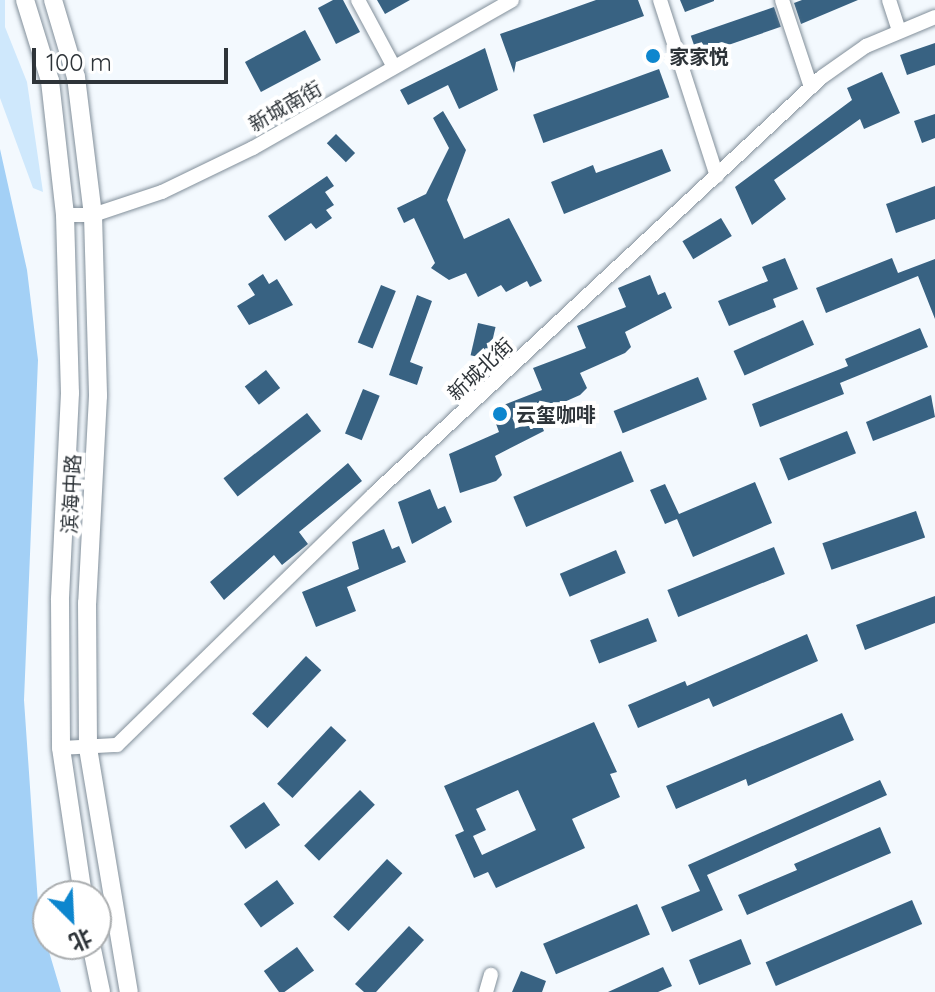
<!DOCTYPE html>
<html>
<head>
<meta charset="utf-8">
<style>
  body { margin:0 }
  #map { position:relative; width:935px; height:992px; overflow:hidden; background:#f3f9fe; font-family:Quicksand,"Noto Sans SC",sans-serif }
  div>[style] { position:absolute }
  .green>* { inset:0; background:#cfe8fc }
  .water>* { inset:0; background:#a3d0f6 }
  .building>* { inset:0; background:#386282; transform-origin:0 0 }
  .roads { filter:drop-shadow(0 0 2px #828f9a) drop-shadow(0 0 2px #828f9a) }
  .minor>* { height:14px; margin:-7px; padding:0 7px; transform-origin:7px; border-radius:7px; background:#fff }
  .major>* { height:18px; margin:-9px; padding:0 9px; transform-origin:9px; border-radius:9px; background:#fff }
  .dots>* { width:22px; height:22px; translate:-50% -50%; box-sizing:border-box; border:4px solid #fff; border-radius:50% }
  span { translate:-50% -50%; white-space:nowrap; text-align:center; line-height:1.15; -webkit-text-stroke:8px #fff; paint-order:stroke }
  .poi-label { font-size:20px; color:#2e3439; font-weight:700 }
  .left { translate:0 -50%; text-align:left }
  .street-label { font-size:20px; color:#2e3439 }
  .north { position:absolute; left:32px; top:880px; width:80px; height:80px; box-sizing:border-box; background:#fff; border:2px solid #abaeb0; border-radius:50%; rotate:156deg; font-size:22px; font-weight:700; line-height:32px; text-align:center; color:#2e3439 }
  .north::after { content:''; display:block; margin:auto; width:28px; height:36px; background:#0d86ce; clip-path:polygon(50% 0,100% 100%,50% 72%,0 100%) }
  .scale { position:absolute; left:32px; top:48px; width:196px; height:36px; box-sizing:border-box; border:4px solid #2e3439; border-top:0; padding-left:10px; font-size:24px; line-height:28px; white-space:nowrap; color:#2e3439; -webkit-text-stroke:6px #fff; paint-order:stroke }
</style>
</head>
<body>
<div id="map">
  <div class="green">
    <i style="clip-path:polygon(0 0,5px 0,5px 27px,27px 82px,43px 192px,33px 188px,0 98px)"></i>
  </div>
  <div class="water">
    <i style="clip-path:polygon(0 149px,27px 270px,38px 360px,24px 700px,39px 918px,61px 992px,0 992px)"></i>
  </div>
  <div class="building">
    <i style="clip-path:polygon(333px 0,343px 0,360px 32px,336px 44px,318px 8px)"></i>
    <i style="clip-path:polygon(377px 0,410px 0,385px 14px)"></i>
    <i style="clip-path:polygon(596px 0,638px 0,644px 16px,516px 62px,514px 73px,500px 34px)"></i>
    <i style="clip-path:polygon(680px 0,714px 0,714px 1px,685px 12px)"></i>
    <i style="clip-path:polygon(802px 0,858px 0,801px 24px,794px 3px)"></i>
    <i style="left:774px;top:7px;width:21px;height:88px;rotate:71deg"></i>
    <i style="left:305px;top:30px;width:34px;height:68px;rotate:62deg"></i>
    <i style="clip-path:polygon(935px 43px,935px 65px,907px 75px,900px 55px)"></i>
    <i style="clip-path:polygon(485px 48px,498px 90px,459px 109px,448px 85px,408px 105px,400px 90px)"></i>
    <i style="left:659px;top:69px;width:30px;height:134px;rotate:70deg"></i>
    <i style="clip-path:polygon(882px 72px,900px 113px,864px 129px,860px 119px,774px 180px,786px 199px,752px 225px,735px 187px,852px 100px,847px 88px)"></i>
    <i style="clip-path:polygon(443px 111px,466px 150px,447px 200px,464px 239px,509px 218px,542px 281px,530px 287px,527px 281px,506px 292px,501px 285px,478px 297px,466px 273px,449px 280px,431px 268px,435px 263px,414px 218px,404px 223px,397px 208px,426px 194px,449px 148px,433px 118px)"></i>
    <i style="clip-path:polygon(935px 114px,935px 138px,922px 143px,914px 121px)"></i>
    <i style="left:336px;top:134px;width:27px;height:13px;rotate:45deg"></i>
    <i style="clip-path:polygon(662px 149px,671px 171px,564px 214px,551px 182px,593px 165px,596px 173px)"></i>
    <i style="clip-path:polygon(327px 176px,334px 186px,325px 192px,334px 205px,326px 210px,332px 218px,316px 229px,311px 223px,285px 241px,268px 216px)"></i>
    <i style="clip-path:polygon(935px 186px,935px 219px,896px 233px,886px 204px)"></i>
    <i style="left:721px;top:218px;width:21px;height:45px;rotate:59deg"></i>
    <i style="clip-path:polygon(785px 258px,798px 289px,773px 299px,776px 307px,729px 326px,718px 301px,768px 281px,762px 267px)"></i>
    <i style="clip-path:polygon(892px 258px,898px 273px,935px 259px,935px 319px,918px 276px,826px 313px,816px 288px)"></i>
    <i style="clip-path:polygon(263px 274px,269px 284px,277px 279px,293px 305px,249px 325px,237px 306px,255px 295px,248px 284px)"></i>
    <i style="clip-path:polygon(650px 275px,658px 295px,665px 292px,672px 308px,625px 332px,631px 347px,625px 353px,580px 373px,587px 388px,580px 395px,537px 414px,544px 431px,495px 456px,502px 475px,496px 481px,460px 493px,449px 454px,499px 432px,491px 410px,542px 390px,533px 368px,586px 348px,577px 326px,626px 307px,618px 288px)"></i>
    <i style="left:381px;top:285px;width:16px;height:62px;rotate:22deg"></i>
    <i style="clip-path:polygon(417px 295px,432px 301px,410px 362px,423px 367px,417px 385px,389px 375px)"></i>
    <i style="left:803px;top:320px;width:27px;height:76px;rotate:66deg"></i>
    <i style="left:478px;top:323px;width:18px;height:33px;rotate:13deg"></i>
    <i style="clip-path:polygon(920px 328px,928px 347px,840px 383px,844px 394px,760px 427px,752px 404px,848px 366px,845px 359px)"></i>
    <i style="left:266px;top:370px;width:23px;height:27px;rotate:52deg"></i>
    <i style="left:698px;top:377px;width:24px;height:91px;rotate:68deg"></i>
    <i style="left:363px;top:389px;width:18px;height:48px;rotate:22deg"></i>
    <i style="clip-path:polygon(931px 395px,935px 417px,873px 441px,866px 422px)"></i>
    <i style="left:307px;top:413px;width:23px;height:106px;rotate:52deg"></i>
    <i style="left:847px;top:431px;width:24px;height:73px;rotate:68deg"></i>
    <i style="left:621px;top:451px;width:33px;height:117px;rotate:67deg"></i>
    <i style="clip-path:polygon(348px 463px,362px 481px,299px 532px,308px 544px,282px 565px,274px 555px,224px 600px,210px 582px)"></i>
    <i style="clip-path:polygon(755px 482px,772px 523px,693px 557px,677px 519px,665px 524px,650px 490px,665px 484px,679px 514px)"></i>
    <i style="clip-path:polygon(430px 489px,438px 509px,445px 506px,452px 522px,412px 544px,398px 502px)"></i>
    <i style="left:916px;top:511px;width:28px;height:99px;rotate:71deg"></i>
    <i style="clip-path:polygon(384px 529px,392px 549px,399px 546px,406px 562px,347px 587px,356px 611px,316px 627px,302px 592px,359px 569px,352px 542px)"></i>
    <i style="left:774px;top:547px;width:29px;height:115px;rotate:68deg"></i>
    <i style="left:616px;top:550px;width:25px;height:61px;rotate:67deg"></i>
    <i style="clip-path:polygon(935px 596px,935px 623px,865px 650px,856px 625px)"></i>
    <i style="left:648px;top:618px;width:25px;height:62px;rotate:69deg"></i>
    <i style="clip-path:polygon(807px 634px,818px 661px,713px 707px,709px 698px,638px 728px,628px 705px,685px 681px,687px 686px)"></i>
    <i style="left:306px;top:656px;width:21px;height:79px;rotate:43deg"></i>
    <i style="clip-path:polygon(842px 713px,854px 740px,748px 786px,746px 779px,676px 809px,666px 786px)"></i>
    <i style="clip-path:polygon(evenodd,594px 722px,617px 772px,610px 774px,620px 797px,572px 819px,585px 848px,496px 888px,488px 872px,474px 878px,455px 835px,464px 831px,444px 786px,594px 722px,518px 790px,536px 830px,482px 855px,473px 836px,486px 830px,476px 809px,518px 790px)"></i>
    <i style="left:331px;top:726px;width:21px;height:79px;rotate:43deg"></i>
    <i style="clip-path:polygon(880px 780px,887px 795px,707px 875px,723px 910px,672px 932px,661px 907px,700px 891px,688px 865px)"></i>
    <i style="left:360px;top:790px;width:21px;height:79px;rotate:45deg"></i>
    <i style="left:264px;top:802px;width:28px;height:42px;rotate:55deg"></i>
    <i style="clip-path:polygon(880px 827px,891px 853px,747px 915px,738px 895px,797px 870px,794px 864px)"></i>
    <i style="left:387px;top:859px;width:21px;height:79px;rotate:43deg"></i>
    <i style="left:277px;top:880px;width:29px;height:41px;rotate:54deg"></i>
    <i style="left:912px;top:900px;width:26px;height:159px;rotate:67deg"></i>
    <i style="left:637px;top:904px;width:33px;height:102px;rotate:67deg"></i>
    <i style="clip-path:polygon(409px 926px,424px 940px,376px 992px,364px 992px,355px 984px)"></i>
    <i style="left:741px;top:939px;width:27px;height:56px;rotate:68deg"></i>
    <i style="left:297px;top:947px;width:29px;height:41px;rotate:54deg"></i>
    <i style="clip-path:polygon(663px 967px,672px 986px,658px 992px,608px 992px)"></i>
    <i style="clip-path:polygon(521px 971px,546px 981px,542px 992px,512px 992px)"></i>
  </div>
  <div class="roads">
    <div class="minor">
      <i style="left:358px;top:0;width:76px;rotate:61.8deg"></i>
      <i style="left:660px;top:0;width:185px;rotate:72.1deg"></i>
      <i style="left:782px;top:0;width:92px;rotate:71.6deg"></i>
      <i style="left:889px;top:0;width:32px;rotate:72deg"></i>
      <i style="left:65px;top:215px;width:28px"></i>
      <i style="left:93px;top:215px;width:73px;rotate:-18.4deg"></i>
      <i style="left:162px;top:192px;width:101px;rotate:-25.8deg"></i>
      <i style="left:253px;top:148px;width:298px;rotate:-29.7deg"></i>
      <i style="left:61px;top:748px;width:56px;rotate:-3.1deg"></i>
      <i style="left:117px;top:745px;width:359px;rotate:-44.3deg"></i>
      <i style="left:374px;top:494px;width:612px;rotate:-42.95deg"></i>
      <i style="left:822px;top:77px;width:54px;rotate:-35.2deg"></i>
      <i style="left:866px;top:46px;width:75px;rotate:-22.8deg"></i>
      <i style="left:486px;top:992px;width:18px;rotate:-74deg"></i>
    </div>
    <div class="major">
      <i style="left:25px;top:0;width:85px;rotate:72.8deg"></i>
      <i style="left:50px;top:81px;width:135px;rotate:83.6deg"></i>
      <i style="left:65px;top:215px;width:178px;rotate:88.4deg"></i>
      <i style="left:70px;top:393px;width:207px;rotate:92.8deg"></i>
      <i style="left:60px;top:600px;width:148px;rotate:89.6deg"></i>
      <i style="left:61px;top:748px;width:150px;rotate:81.5deg"></i>
      <i style="left:53px;top:0;width:80px;rotate:73.4deg"></i>
      <i style="left:76px;top:77px;width:139px;rotate:83deg"></i>
      <i style="left:93px;top:215px;width:181px;rotate:88.4deg"></i>
      <i style="left:98px;top:396px;width:207px;rotate:93deg"></i>
      <i style="left:87px;top:603px;width:145px;rotate:89.6deg"></i>
      <i style="left:88px;top:748px;width:247px;rotate:80.5deg"></i>
      <i style="left:91px;top:944px;width:49px;rotate:78.2deg"></i>
    </div>
  </div>
  <div class="dots">
    <i style="left:653px;top:56px;background:#0d86ce"></i>
    <i style="left:500px;top:414px;background:#0d86ce"></i>
  </div>
  <div class="poi-label">
    <span class="left" style="left:669px;top:56px">家家悦</span>
    <span class="left" style="left:516px;top:414px">云玺咖啡</span>
  </div>
  <div class="street-label">
    <span style="left:285px;top:106px;rotate:-30deg">新城南街</span>
    <span style="left:480px;top:369px;rotate:-43deg">新城北街</span>
    <span style="left:71px;top:494px;rotate:-87deg">滨海中路</span>
  </div>
  <div class="north">北</div>
  <div class="scale">100 m</div>
</div>
</body>
</html>
